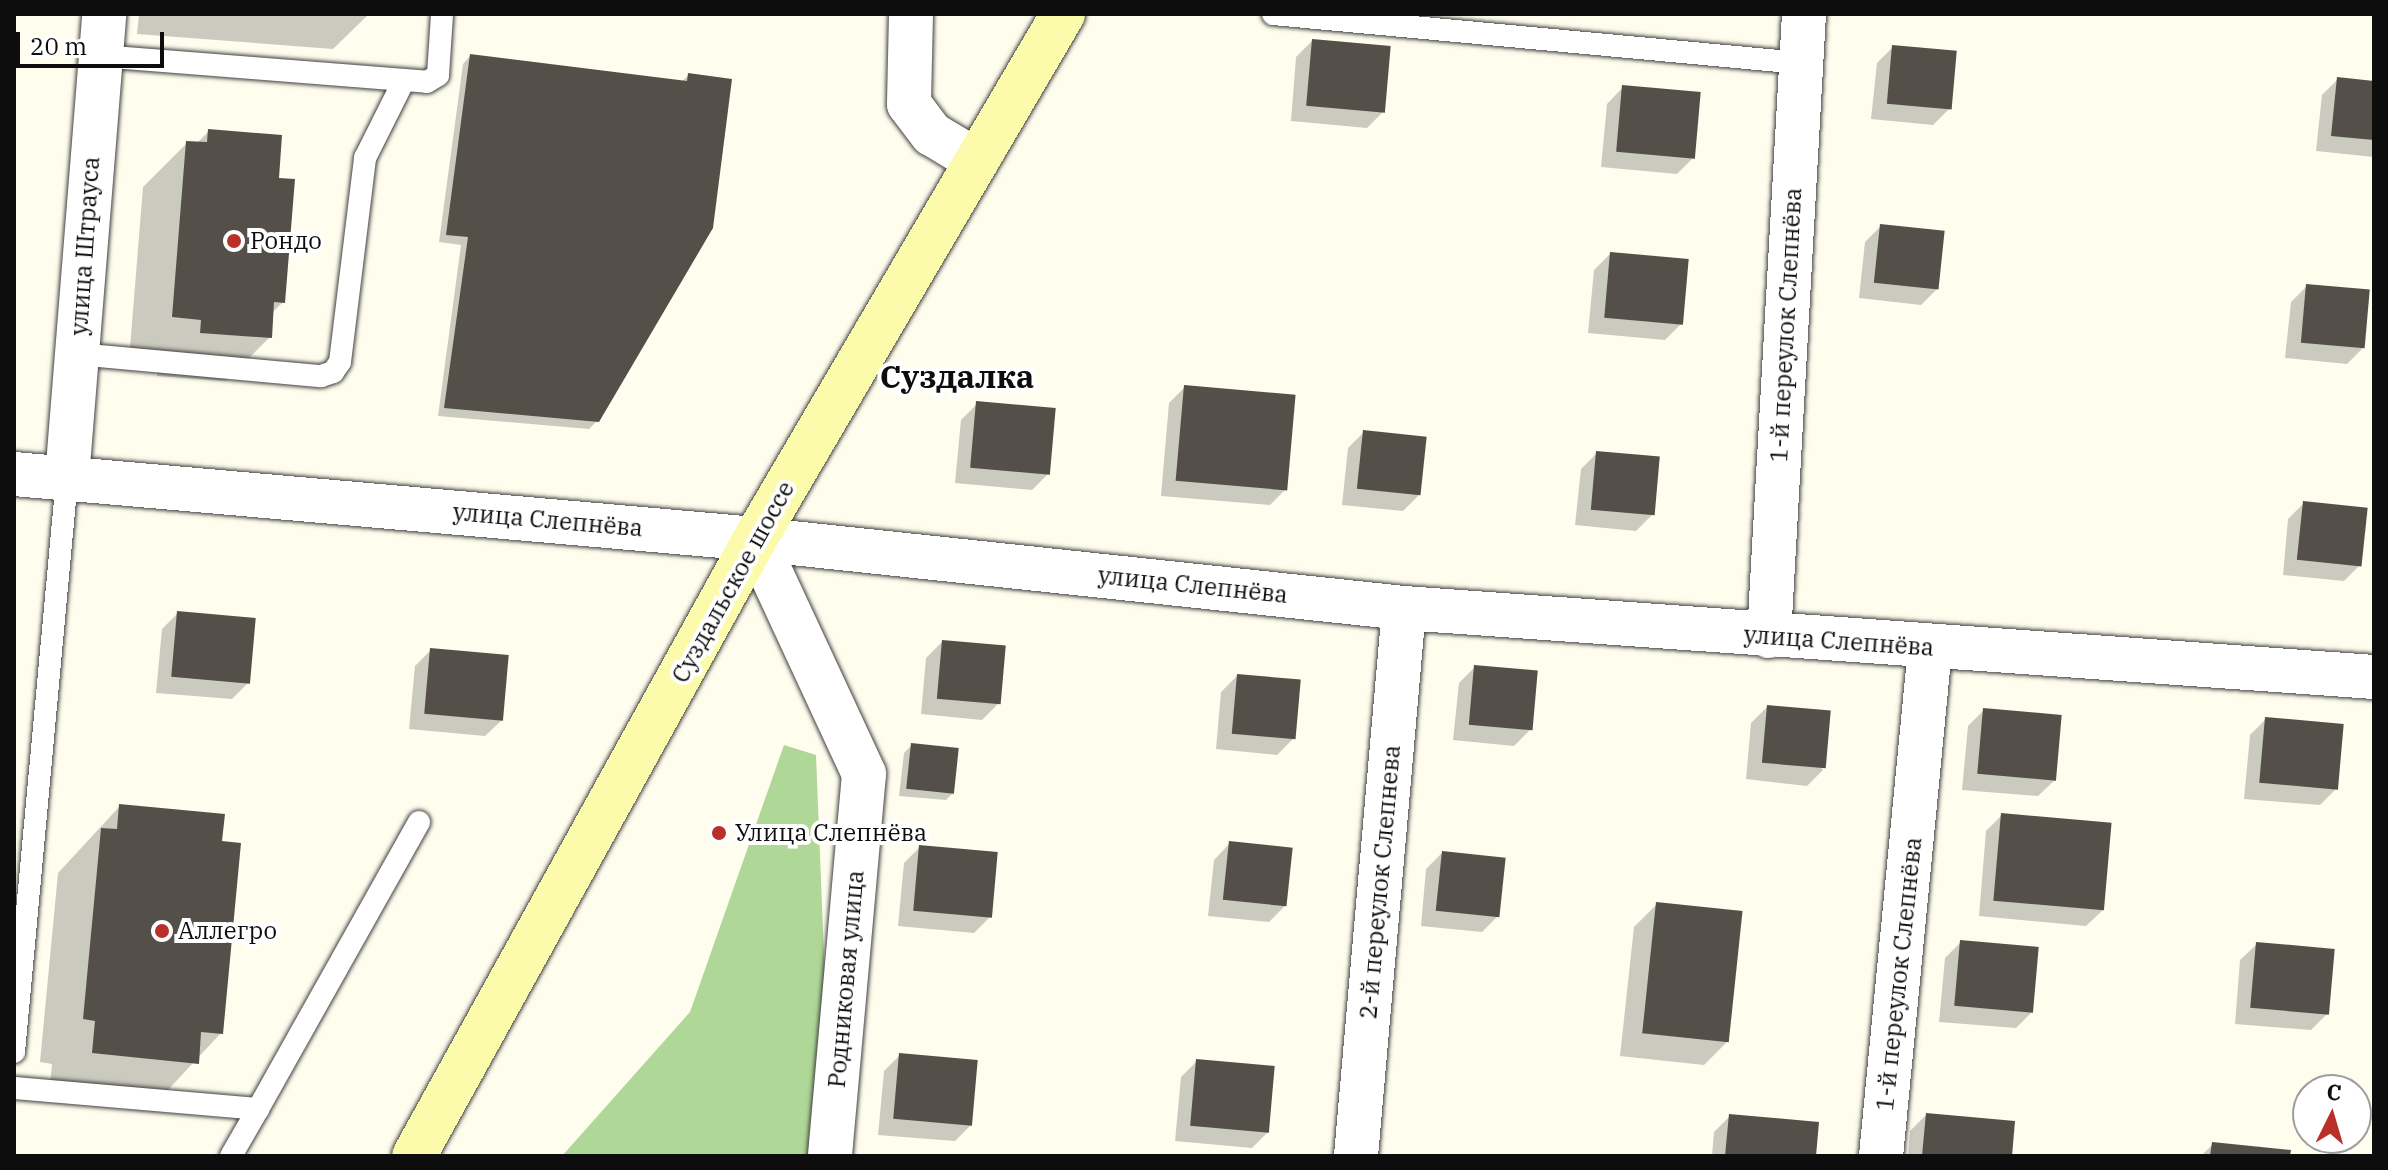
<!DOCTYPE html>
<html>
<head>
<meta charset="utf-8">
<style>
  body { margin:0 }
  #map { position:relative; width:2388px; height:1170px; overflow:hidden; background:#fefdee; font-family:"IBM Plex Serif",serif }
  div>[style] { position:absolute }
  .forest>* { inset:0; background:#afd898 }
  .shadow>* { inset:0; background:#0003 }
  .building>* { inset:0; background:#554f4a; transform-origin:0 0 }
  .roads { filter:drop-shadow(0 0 2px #404040) drop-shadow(0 0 2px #404040) }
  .lane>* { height:22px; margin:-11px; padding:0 11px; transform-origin:11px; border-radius:11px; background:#fff }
  .street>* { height:44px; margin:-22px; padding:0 22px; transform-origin:22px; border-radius:22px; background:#fff }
  .secondary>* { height:44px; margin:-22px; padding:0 22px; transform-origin:22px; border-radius:22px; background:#fcfbab }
  .dots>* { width:22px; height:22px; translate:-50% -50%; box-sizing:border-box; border:4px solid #fff; border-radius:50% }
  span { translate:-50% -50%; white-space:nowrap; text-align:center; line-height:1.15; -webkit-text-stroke:8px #fff; paint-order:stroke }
  .poi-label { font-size:24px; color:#0d0d0d }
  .left { translate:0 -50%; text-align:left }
  .street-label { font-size:24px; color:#0d0d0d }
  .district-label { font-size:32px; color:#0d0d0d; font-weight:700 }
  .frame { position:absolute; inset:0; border:16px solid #0d0d0d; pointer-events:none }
  .north { position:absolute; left:2292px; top:1074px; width:80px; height:80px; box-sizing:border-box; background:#fff; border:2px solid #9e9e9e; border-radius:50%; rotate:5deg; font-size:22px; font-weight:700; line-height:32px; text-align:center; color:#0d0d0d }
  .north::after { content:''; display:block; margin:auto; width:28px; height:36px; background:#b93029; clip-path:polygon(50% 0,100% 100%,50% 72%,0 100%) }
  .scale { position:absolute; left:16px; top:32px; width:148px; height:36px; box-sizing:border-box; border:4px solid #0d0d0d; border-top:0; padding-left:10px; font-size:24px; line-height:28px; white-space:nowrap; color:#0d0d0d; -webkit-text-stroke:6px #fff; paint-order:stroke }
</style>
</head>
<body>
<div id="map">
  <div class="forest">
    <i style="clip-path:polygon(784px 745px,816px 755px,827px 1031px,816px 1156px,562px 1156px,690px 1012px)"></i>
  </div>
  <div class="shadow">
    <i style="clip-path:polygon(139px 14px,369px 14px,333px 49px,137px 34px)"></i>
    <i style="clip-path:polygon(1312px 41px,1383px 112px,1367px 128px,1291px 121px,1296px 57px)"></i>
    <i style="clip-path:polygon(1893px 47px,1949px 109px,1933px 125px,1871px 119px,1877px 63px)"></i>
    <i style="clip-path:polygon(470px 56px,681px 82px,689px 75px,597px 421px,589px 429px,438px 416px,461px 245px,439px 242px,463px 64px)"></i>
    <i style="clip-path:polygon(2338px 79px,2374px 83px,2374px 157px,2316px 151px,2322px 95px)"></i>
    <i style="clip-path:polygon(1623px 87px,1693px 158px,1677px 174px,1601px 167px,1607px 104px)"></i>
    <i style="clip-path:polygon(209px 131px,277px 180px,283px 302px,272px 313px,270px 337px,226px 381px,157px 376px,158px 363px,129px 360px,143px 187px,187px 143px,196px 144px)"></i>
    <i style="clip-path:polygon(1881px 226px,1937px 289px,1921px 305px,1859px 298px,1865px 242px)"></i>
    <i style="clip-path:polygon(1610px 254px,1681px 324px,1665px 340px,1588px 333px,1594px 270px)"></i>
    <i style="clip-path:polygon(2307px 286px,2363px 348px,2347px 364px,2285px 358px,2291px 302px)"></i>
    <i style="clip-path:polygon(1185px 387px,1286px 489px,1270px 505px,1161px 496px,1169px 403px)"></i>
    <i style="clip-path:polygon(977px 404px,1048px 474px,1032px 490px,955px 483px,961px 420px)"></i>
    <i style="clip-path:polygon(1364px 432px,1419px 495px,1403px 511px,1342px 505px,1348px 448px)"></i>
    <i style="clip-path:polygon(1597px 453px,1652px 515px,1636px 531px,1575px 525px,1581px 469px)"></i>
    <i style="clip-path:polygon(2304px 503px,2360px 565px,2344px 581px,2283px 575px,2288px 519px)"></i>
    <i style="clip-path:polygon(178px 613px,248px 683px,232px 699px,156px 693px,162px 629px)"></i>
    <i style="clip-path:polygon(942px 642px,998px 704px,982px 720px,921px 714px,926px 658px)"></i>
    <i style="clip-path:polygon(431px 650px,502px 720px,485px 736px,409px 729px,415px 666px)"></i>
    <i style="clip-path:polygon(1475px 667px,1530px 730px,1514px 746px,1453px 740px,1459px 683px)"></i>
    <i style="clip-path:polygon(1237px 676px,1293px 739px,1277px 755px,1216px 749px,1221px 692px)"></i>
    <i style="clip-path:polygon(1767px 707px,1823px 770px,1807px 786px,1746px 779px,1751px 723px)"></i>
    <i style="clip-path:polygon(1984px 710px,2055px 780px,2038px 796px,1962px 790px,1968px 726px)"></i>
    <i style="clip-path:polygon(2266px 719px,2336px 789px,2320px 805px,2244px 799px,2250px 735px)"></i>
    <i style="clip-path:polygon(911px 746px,953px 793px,946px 800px,899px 796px,904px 753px)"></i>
    <i style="clip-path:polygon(120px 806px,220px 843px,221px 1033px,153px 1106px,49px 1097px,52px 1064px,40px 1062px,58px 873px)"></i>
    <i style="clip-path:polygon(2002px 815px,2103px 910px,2086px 926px,1979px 916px,1986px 831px)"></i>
    <i style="clip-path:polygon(1230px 843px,1285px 906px,1269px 922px,1208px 916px,1214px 860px)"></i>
    <i style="clip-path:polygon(920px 847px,990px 917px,974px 933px,898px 926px,904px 863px)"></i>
    <i style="clip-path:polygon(1442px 853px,1498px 916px,1482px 932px,1421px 926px,1426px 869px)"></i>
    <i style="clip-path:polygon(1657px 904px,1727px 1042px,1704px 1065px,1620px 1056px,1634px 927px)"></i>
    <i style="clip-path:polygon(1961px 942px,2032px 1012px,2016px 1028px,1939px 1022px,1945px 958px)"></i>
    <i style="clip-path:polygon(2257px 944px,2327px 1014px,2311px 1030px,2235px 1024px,2240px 960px)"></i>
    <i style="clip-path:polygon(900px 1055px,971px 1125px,955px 1141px,878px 1135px,884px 1071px)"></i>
    <i style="clip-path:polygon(1197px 1061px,1268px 1132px,1252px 1148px,1175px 1141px,1181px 1077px)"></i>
    <i style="clip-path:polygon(1926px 1115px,2010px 1156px,1908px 1156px,1910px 1131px)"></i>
    <i style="clip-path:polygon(1730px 1116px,1814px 1156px,1712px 1156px,1714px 1132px)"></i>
    <i style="clip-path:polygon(2212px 1145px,2288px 1156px,2201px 1156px)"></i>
  </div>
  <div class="building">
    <i style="left:1312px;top:39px;width:79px;height:67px;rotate:5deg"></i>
    <i style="left:1892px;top:45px;width:65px;height:59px;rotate:5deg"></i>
    <i style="clip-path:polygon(470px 54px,687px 81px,688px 73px,732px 79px,713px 228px,599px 422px,444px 408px,468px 237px,446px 235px)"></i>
    <i style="clip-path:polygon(2337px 77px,2374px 81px,2374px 140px,2331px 136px)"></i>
    <i style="left:1622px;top:85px;width:79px;height:67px;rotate:5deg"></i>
    <i style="clip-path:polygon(208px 129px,282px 135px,279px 178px,295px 179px,285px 303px,274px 302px,272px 338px,200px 333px,201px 320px,172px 317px,186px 141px,207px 142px)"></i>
    <i style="left:1880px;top:224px;width:65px;height:59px;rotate:6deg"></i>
    <i style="left:1610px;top:252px;width:79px;height:66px;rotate:5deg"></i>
    <i style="left:2306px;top:284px;width:64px;height:59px;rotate:5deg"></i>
    <i style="left:1184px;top:385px;width:112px;height:96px;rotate:5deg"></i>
    <i style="left:976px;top:401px;width:80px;height:67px;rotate:5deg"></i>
    <i style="left:1363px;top:430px;width:64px;height:59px;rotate:6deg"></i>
    <i style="left:1596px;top:451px;width:64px;height:59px;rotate:5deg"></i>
    <i style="left:2303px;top:501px;width:65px;height:59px;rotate:6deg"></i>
    <i style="left:177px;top:611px;width:79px;height:66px;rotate:5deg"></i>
    <i style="left:942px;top:640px;width:64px;height:59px;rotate:5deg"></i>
    <i style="left:430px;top:648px;width:79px;height:66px;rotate:5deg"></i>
    <i style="left:1474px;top:665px;width:64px;height:60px;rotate:5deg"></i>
    <i style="left:1237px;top:674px;width:64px;height:60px;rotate:5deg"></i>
    <i style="left:1767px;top:705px;width:64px;height:58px;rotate:5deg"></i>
    <i style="left:1983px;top:708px;width:79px;height:66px;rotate:5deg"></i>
    <i style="left:2265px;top:717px;width:79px;height:66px;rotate:5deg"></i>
    <i style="left:911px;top:743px;width:48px;height:46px;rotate:6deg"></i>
    <i style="clip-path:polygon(119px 804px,225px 814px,222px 841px,241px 843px,223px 1034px,201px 1032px,199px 1064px,92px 1053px,95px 1021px,83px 1019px,101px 828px,117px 829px)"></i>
    <i style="left:2001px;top:813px;width:111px;height:88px;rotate:5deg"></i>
    <i style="left:1229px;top:841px;width:64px;height:59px;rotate:6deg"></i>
    <i style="left:919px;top:845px;width:79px;height:66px;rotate:5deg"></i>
    <i style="left:1442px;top:851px;width:64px;height:60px;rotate:6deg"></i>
    <i style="left:1656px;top:902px;width:87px;height:132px;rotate:6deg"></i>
    <i style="left:1960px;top:940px;width:79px;height:66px;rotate:5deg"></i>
    <i style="left:2256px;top:942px;width:79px;height:66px;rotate:5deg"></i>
    <i style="left:899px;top:1053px;width:79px;height:66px;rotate:5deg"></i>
    <i style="left:1196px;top:1059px;width:79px;height:67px;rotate:5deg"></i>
    <i style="clip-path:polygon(1926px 1113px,2015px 1121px,2012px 1156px,1922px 1156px)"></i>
    <i style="clip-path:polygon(1729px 1114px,1819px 1122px,1816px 1156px,1725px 1156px)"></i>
    <i style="clip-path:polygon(2212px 1142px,2291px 1150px,2290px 1156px,2210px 1156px)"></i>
  </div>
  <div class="roads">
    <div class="lane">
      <i style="left:1273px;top:14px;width:529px;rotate:5.31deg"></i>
      <i style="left:100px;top:56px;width:328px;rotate:4.5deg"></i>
      <i style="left:427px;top:82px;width:13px;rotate:-32deg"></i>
      <i style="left:438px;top:75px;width:61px;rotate:-86.2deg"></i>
      <i style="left:77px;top:354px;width:245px;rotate:5.2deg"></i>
      <i style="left:321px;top:376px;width:13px;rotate:-18deg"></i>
      <i style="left:333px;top:372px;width:12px;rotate:-55deg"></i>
      <i style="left:340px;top:362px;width:206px;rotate:-83deg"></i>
      <i style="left:365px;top:158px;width:87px;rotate:-63.4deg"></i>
      <i style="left:14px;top:1052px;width:576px;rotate:-84.72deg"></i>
      <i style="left:14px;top:1088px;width:245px;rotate:4.9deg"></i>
      <i style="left:258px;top:1109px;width:329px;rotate:-60.7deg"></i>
      <i style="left:231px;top:1156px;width:54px;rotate:-60.1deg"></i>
    </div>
    <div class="street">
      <i style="left:911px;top:14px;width:90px;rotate:91.3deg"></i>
      <i style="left:909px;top:104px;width:38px;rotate:53deg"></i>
      <i style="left:932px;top:134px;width:52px;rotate:31deg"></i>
      <i style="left:14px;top:474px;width:744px;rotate:5.01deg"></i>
      <i style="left:755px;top:539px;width:653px;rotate:6.07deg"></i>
      <i style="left:1404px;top:608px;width:972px;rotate:4.07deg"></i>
      <i style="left:67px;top:478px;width:465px;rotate:-85.4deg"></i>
      <i style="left:755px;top:539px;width:259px;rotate:65.1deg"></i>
      <i style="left:864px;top:774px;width:384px;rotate:95.1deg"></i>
      <i style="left:1769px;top:636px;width:623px;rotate:-86.78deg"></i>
      <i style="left:1356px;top:1156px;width:550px;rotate:-84.99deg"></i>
      <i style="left:1881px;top:1156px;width:510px;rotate:-84.49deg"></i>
    </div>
    <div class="secondary">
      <i style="left:414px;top:1156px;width:705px;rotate:-61.07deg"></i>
      <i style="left:755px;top:539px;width:609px;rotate:-59.6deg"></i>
    </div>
  </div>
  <div class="dots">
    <i style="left:234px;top:241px;background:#b93029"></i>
    <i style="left:719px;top:833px;background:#b93029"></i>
    <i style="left:162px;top:931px;background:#b93029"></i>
  </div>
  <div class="poi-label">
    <span class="left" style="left:250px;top:241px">Рондо</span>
    <span class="left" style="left:735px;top:833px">Улица Слепнёва</span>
    <span class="left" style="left:178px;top:931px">Аллегро</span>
  </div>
  <div class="street-label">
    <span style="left:85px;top:246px;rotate:-86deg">улица Штрауса</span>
    <span style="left:1786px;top:325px;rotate:-87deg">1-й переулок Слепнёва</span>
    <span style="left:548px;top:520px;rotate:5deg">улица Слепнёва</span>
    <span style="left:733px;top:582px;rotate:-61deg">Суздальское шоссе</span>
    <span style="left:1193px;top:585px;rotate:6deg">улица Слепнёва</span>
    <span style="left:1839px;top:641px;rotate:4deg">улица Слепнёва</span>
    <span style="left:1380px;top:882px;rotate:-85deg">2-й переулок Слепнева</span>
    <span style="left:1899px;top:974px;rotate:-84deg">1-й переулок Слепнёва</span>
    <span style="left:846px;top:979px;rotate:-85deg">Родниковая улица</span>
  </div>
  <div class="district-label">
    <span style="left:957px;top:376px">Суздалка</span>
  </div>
  <div class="frame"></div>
  <div class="north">С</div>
  <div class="scale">20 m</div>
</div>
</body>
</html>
